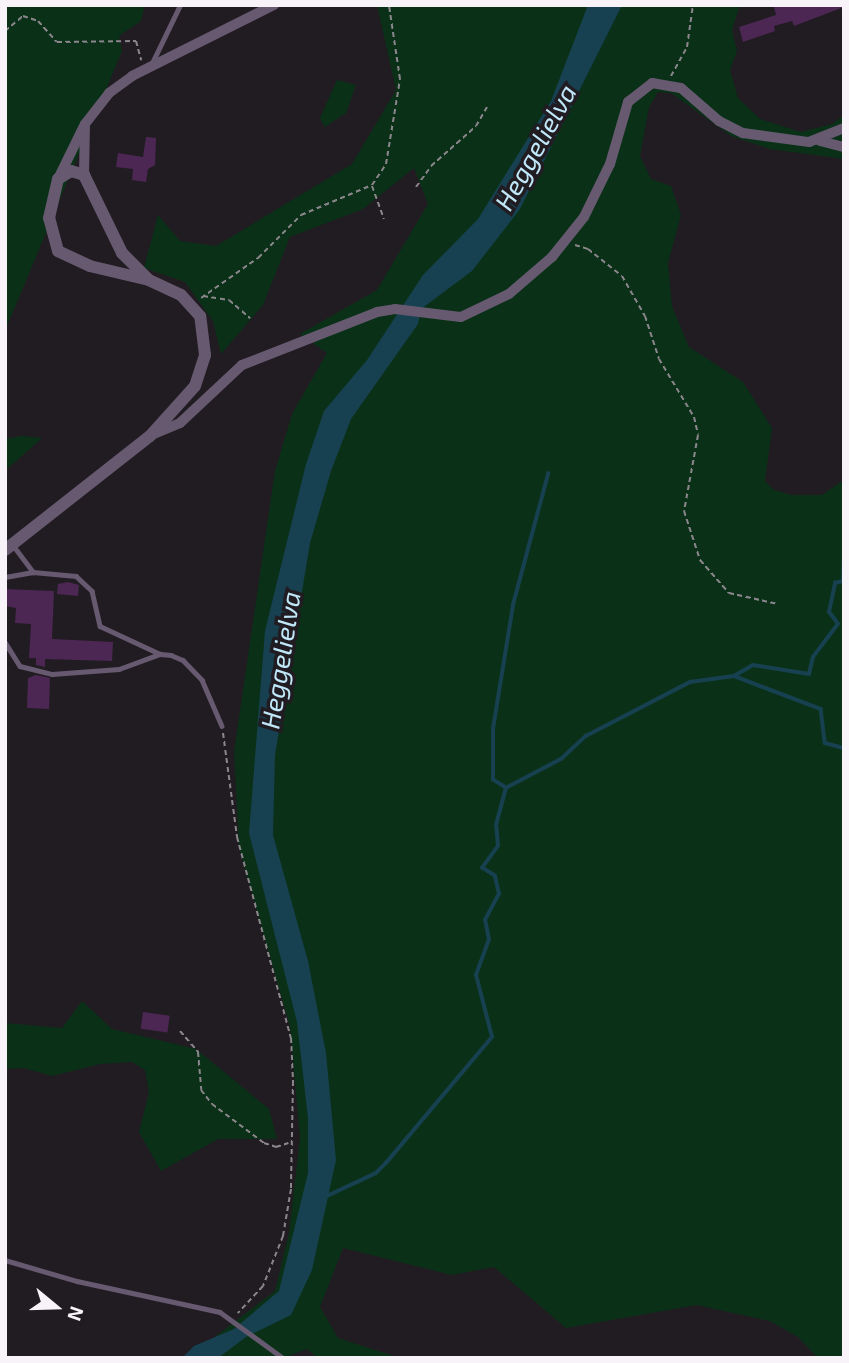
<!DOCTYPE html>
<html>
<head>
<meta charset="utf-8">
<style>
  body { margin:0 }
  #map { position:relative; width:849px; height:1363px; overflow:hidden; background:#211c22; font-family:"Exo 2",sans-serif }
  div>[style] { position:absolute }
  .green>* { inset:0; background:#0a3118 }
  .water>* { inset:0; background:#174150 }
  .stream>* { height:3.5px; margin:-1.75px; padding:0 1.75px; transform-origin:1.75px; border-radius:1.75px; background:#174150 }
  .building>* { inset:0; background:#4c2754; transform-origin:0 0 }
  .path>* { height:2px; margin-top:-1px; transform-origin:0; background:repeating-linear-gradient(90deg,#8a868b 0 5px,transparent 0 8.5px) }
  .service>* { height:4.5px; margin:-2.25px; padding:0 2.25px; transform-origin:2.25px; border-radius:2.25px; background:#665970 }
  .minor>* { height:10px; margin:-5px; padding:0 5px; transform-origin:5px; border-radius:5px; background:#665970 }
  .tertiary>* { height:12px; margin:-6px; padding:0 6px; transform-origin:6px; border-radius:6px; background:#665970 }
  span { translate:-50% -50%; white-space:nowrap; text-align:center; line-height:1.15; -webkit-text-stroke:7px #211c22; paint-order:stroke }
  .water-label { font-size:26px; color:#c0e8f8; font-style:italic }
  .frame { position:absolute; inset:0; border:7px solid #f7f3f8; pointer-events:none }
  .north { position:absolute; left:21px; top:1272px; width:70px; height:70px; -webkit-text-stroke:5px #211c22; paint-order:stroke; rotate:109deg; font-size:19px; font-weight:700; line-height:28px; text-align:center; color:#f7f3f8 }
  .north::after { content:''; display:block; margin:auto; width:24px; height:32px; background:#f7f3f8; clip-path:polygon(50% 0,100% 100%,50% 72%,0 100%) }
</style>
</head>
<body>
<div id="map">
  <div class="green">
    <i style="clip-path:polygon(5px 5px,145px 5px,141px 21px,119px 36px,122px 51px,7px 326px)"></i>
    <i style="clip-path:polygon(377px 5px,740px 5px,732px 30px,737px 51px,730px 70px,738px 98px,760px 119px,801px 132px,832px 124px,844px 115px,844px 159px,770px 149px,731px 136px,671px 93px,658px 92px,649px 107px,640px 156px,651px 179px,671px 186px,681px 215px,668px 263px,672px 306px,689px 347px,743px 382px,772px 428px,765px 481px,774px 490px,792px 495px,822px 495px,844px 480px,844px 1358px,818px 1358px,798px 1337px,770px 1321px,697px 1305px,566px 1328px,494px 1267px,452px 1275px,343px 1248px,320px 1307px,338px 1338px,400px 1358px,318px 1358px,307px 1349px,283px 1358px,187px 1358px,275px 1291px,289px 1233px,300px 1138px,290px 1027px,239px 848px,234px 752px,275px 471px,292px 414px,327px 353px,300px 334px,377px 290px,428px 204px,414px 168px,363px 209px,290px 237px,263px 305px,221px 354px,213px 321px,185px 282px,144px 268px,158px 215px,180px 241px,216px 246px,352px 164px,396px 90px)"></i>
    <i style="clip-path:polygon(337px 80px,356px 85px,346px 113px,325px 127px,320px 118px)"></i>
    <i style="clip-path:polygon(22px 436px,42px 438px,5px 471px,5px 439px)"></i>
    <i style="clip-path:polygon(82px 1001px,112px 1029px,196px 1049px,269px 1109px,277px 1139px,218px 1139px,161px 1171px,139px 1132px,149px 1092px,145px 1070px,132px 1062px,100px 1064px,52px 1076px,24px 1068px,5px 1069px,5px 1023px,62px 1028px)"></i>
  </div>
  <div class="water">
    <i style="clip-path:polygon(588px 5px,622px 5px,520px 209px,472px 271px,421px 309px,418px 324px,351px 419px,331px 471px,310px 543px,275px 755px,273px 835px,308px 961px,326px 1053px,336px 1160px,312px 1270px,291px 1315px,246px 1337px,218px 1358px,182px 1358px,194px 1346px,234px 1329px,279px 1291px,308px 1173px,308px 1118px,297px 1022px,249px 833px,265px 631px,306px 464px,324px 411px,367px 360px,423px 275px,478px 219px,551px 101px)"></i>
  </div>
  <div class="stream">
    <i style="left:734px;top:676px;width:93px;rotate:20.8deg"></i>
    <i style="left:821px;top:709px;width:34px;rotate:83deg"></i>
    <i style="left:825px;top:743px;width:20px;rotate:15deg"></i>
    <i style="left:506px;top:788px;width:15px;rotate:-148deg"></i>
    <i style="left:493px;top:780px;width:51px;rotate:-90deg"></i>
    <i style="left:493px;top:729px;width:126px;rotate:-80.8deg"></i>
    <i style="left:513px;top:605px;width:136px;rotate:-75deg"></i>
    <i style="left:327px;top:1196px;width:54px;rotate:-25.1deg"></i>
    <i style="left:376px;top:1173px;width:14px;rotate:-45deg"></i>
    <i style="left:386px;top:1163px;width:165px;rotate:-49.9deg"></i>
    <i style="left:492px;top:1037px;width:64px;rotate:-104.5deg"></i>
    <i style="left:476px;top:975px;width:37px;rotate:-70deg"></i>
    <i style="left:489px;top:940px;width:20px;rotate:-101deg"></i>
    <i style="left:485px;top:920px;width:30px;rotate:-62deg"></i>
    <i style="left:499px;top:894px;width:18px;rotate:-103deg"></i>
    <i style="left:495px;top:876px;width:15px;rotate:-148deg"></i>
    <i style="left:482px;top:868px;width:27px;rotate:-54deg"></i>
    <i style="left:498px;top:846px;width:21px;rotate:-95deg"></i>
    <i style="left:496px;top:825px;width:38px;rotate:-75deg"></i>
    <i style="left:506px;top:788px;width:62px;rotate:-27.8deg"></i>
    <i style="left:561px;top:759px;width:34px;rotate:-43deg"></i>
    <i style="left:586px;top:736px;width:117px;rotate:-27.4deg"></i>
    <i style="left:690px;top:682px;width:44px;rotate:-7.8deg"></i>
    <i style="left:734px;top:676px;width:22px;rotate:-30deg"></i>
    <i style="left:753px;top:665px;width:57px;rotate:9.1deg"></i>
    <i style="left:809px;top:674px;width:17px;rotate:-77deg"></i>
    <i style="left:813px;top:657px;width:41px;rotate:-52.9deg"></i>
    <i style="left:838px;top:624px;width:15px;rotate:-127deg"></i>
    <i style="left:829px;top:612px;width:30px;rotate:-78deg"></i>
    <i style="left:835px;top:583px;width:8px;rotate:-14deg"></i>
    <i style="left:843px;top:581px;width:31px;rotate:-88deg"></i>
  </div>
  <div class="building">
    <i style="clip-path:polygon(779px 5px,844px 5px,844px 7px,794px 26px,792px 21px,774px 26px,775px 31px,743px 42px,739px 27px,776px 15px,774px 7px)"></i>
    <i style="clip-path:polygon(146px 137px,156px 138px,155px 165px,148px 169px,146px 182px,132px 180px,133px 169px,116px 167px,118px 153px,143px 157px)"></i>
    <i style="clip-path:polygon(68px 582px,79px 585px,78px 596px,57px 594px,58px 584px)"></i>
    <i style="clip-path:polygon(5px 589px,54px 591px,52px 639px,113px 642px,112px 661px,45px 659px,45px 667px,36px 665px,36px 658px,29px 658px,31px 624px,15px 623px,16px 608px,5px 606px)"></i>
    <i style="clip-path:polygon(36px 675px,50px 678px,49px 709px,27px 708px,28px 678px)"></i>
    <i style="left:143px;top:1012px;width:27px;height:17px;rotate:8deg"></i>
  </div>
  <div class="path">
    <i style="left:5px;top:31px;width:23px;rotate:-40deg"></i>
    <i style="left:23px;top:16px;width:16px;rotate:18deg"></i>
    <i style="left:38px;top:21px;width:28px;rotate:48deg"></i>
    <i style="left:57px;top:42px;width:79px;rotate:-0.7deg"></i>
    <i style="left:136px;top:41px;width:20px;rotate:75deg"></i>
    <i style="left:671px;top:76px;width:33px;rotate:-61deg"></i>
    <i style="left:687px;top:47px;width:42px;rotate:-81.9deg"></i>
    <i style="left:372px;top:186px;width:35px;rotate:70deg"></i>
    <i style="left:416px;top:187px;width:26px;rotate:-54deg"></i>
    <i style="left:431px;top:166px;width:60px;rotate:-41.6deg"></i>
    <i style="left:476px;top:126px;width:22px;rotate:-60deg"></i>
    <i style="left:575px;top:245px;width:14px;rotate:17deg"></i>
    <i style="left:588px;top:249px;width:43px;rotate:38.5deg"></i>
    <i style="left:622px;top:276px;width:46px;rotate:60.1deg"></i>
    <i style="left:645px;top:316px;width:45px;rotate:72deg"></i>
    <i style="left:659px;top:359px;width:68px;rotate:58.9deg"></i>
    <i style="left:694px;top:417px;width:18px;rotate:77deg"></i>
    <i style="left:698px;top:435px;width:77px;rotate:100.4deg"></i>
    <i style="left:684px;top:511px;width:52px;rotate:71.9deg"></i>
    <i style="left:700px;top:560px;width:44px;rotate:48.7deg"></i>
    <i style="left:729px;top:593px;width:50px;rotate:12.7deg"></i>
    <i style="left:203px;top:296px;width:26px;rotate:9deg"></i>
    <i style="left:229px;top:300px;width:28px;rotate:41deg"></i>
    <i style="left:201px;top:298px;width:70px;rotate:-35.1deg"></i>
    <i style="left:258px;top:258px;width:61px;rotate:-45deg"></i>
    <i style="left:301px;top:215px;width:77px;rotate:-22.9deg"></i>
    <i style="left:372px;top:185px;width:25px;rotate:-56deg"></i>
    <i style="left:386px;top:164px;width:86px;rotate:-80.6deg"></i>
    <i style="left:400px;top:79px;width:75px;rotate:-98.5deg"></i>
    <i style="left:223px;top:733px;width:105px;rotate:82.3deg"></i>
    <i style="left:237px;top:837px;width:208px;rotate:75deg"></i>
    <i style="left:291px;top:1038px;width:43px;rotate:87.3deg"></i>
    <i style="left:293px;top:1081px;width:108px;rotate:91.1deg"></i>
    <i style="left:291px;top:1189px;width:48px;rotate:99.7deg"></i>
    <i style="left:283px;top:1236px;width:54px;rotate:111.8deg"></i>
    <i style="left:263px;top:1286px;width:37px;rotate:133deg"></i>
    <i style="left:180px;top:1031px;width:28px;rotate:49deg"></i>
    <i style="left:198px;top:1052px;width:38px;rotate:85deg"></i>
    <i style="left:201px;top:1090px;width:18px;rotate:52deg"></i>
    <i style="left:212px;top:1104px;width:65px;rotate:36.9deg"></i>
    <i style="left:264px;top:1143px;width:13px;rotate:18deg"></i>
    <i style="left:276px;top:1147px;width:13px;rotate:-18deg"></i>
  </div>
  <div class="service">
    <i style="left:152px;top:63px;width:64px;rotate:-64.2deg"></i>
    <i style="left:13px;top:545px;width:34px;rotate:53deg"></i>
    <i style="left:5px;top:577px;width:28px;rotate:-10deg"></i>
    <i style="left:33px;top:572px;width:43px;rotate:5.3deg"></i>
    <i style="left:76px;top:576px;width:22px;rotate:43deg"></i>
    <i style="left:92px;top:591px;width:36px;rotate:77deg"></i>
    <i style="left:100px;top:626px;width:66px;rotate:25deg"></i>
    <i style="left:5px;top:642px;width:28px;rotate:58deg"></i>
    <i style="left:20px;top:666px;width:33px;rotate:14deg"></i>
    <i style="left:52px;top:674px;width:67px;rotate:-4.3deg"></i>
    <i style="left:119px;top:669px;width:44px;rotate:-20.1deg"></i>
    <i style="left:160px;top:654px;width:11px;rotate:5deg"></i>
    <i style="left:171px;top:655px;width:13px;rotate:23deg"></i>
    <i style="left:183px;top:660px;width:28px;rotate:46deg"></i>
    <i style="left:202px;top:680px;width:50px;rotate:66.5deg"></i>
    <i style="left:5px;top:1260px;width:75px;rotate:16.3deg"></i>
    <i style="left:77px;top:1281px;width:146px;rotate:12.2deg"></i>
    <i style="left:220px;top:1312px;width:78px;rotate:36.1deg"></i>
  </div>
  <div class="minor">
    <i style="left:820px;top:141px;width:25px;rotate:14deg"></i>
    <i style="left:84px;top:175px;width:51px;rotate:-88.9deg"></i>
    <i style="left:85px;top:124px;width:39px;rotate:-52deg"></i>
    <i style="left:109px;top:93px;width:29px;rotate:-36deg"></i>
    <i style="left:132px;top:76px;width:159px;rotate:-26.6deg"></i>
    <i style="left:58px;top:179px;width:59px;rotate:-63.9deg"></i>
    <i style="left:154px;top:434px;width:28px;rotate:-23deg"></i>
    <i style="left:180px;top:423px;width:85px;rotate:-43.1deg"></i>
    <i style="left:242px;top:365px;width:145px;rotate:-21.4deg"></i>
    <i style="left:377px;top:312px;width:18px;rotate:-9deg"></i>
    <i style="left:395px;top:309px;width:66px;rotate:6.9deg"></i>
    <i style="left:461px;top:317px;width:53px;rotate:-25.6deg"></i>
    <i style="left:509px;top:294px;width:57px;rotate:-40.7deg"></i>
    <i style="left:552px;top:257px;width:51px;rotate:-51.3deg"></i>
    <i style="left:584px;top:217px;width:59px;rotate:-63.9deg"></i>
    <i style="left:610px;top:164px;width:65px;rotate:-73.8deg"></i>
    <i style="left:628px;top:102px;width:31px;rotate:-38deg"></i>
    <i style="left:652px;top:83px;width:29px;rotate:10deg"></i>
    <i style="left:681px;top:88px;width:50px;rotate:41deg"></i>
    <i style="left:719px;top:121px;width:27px;rotate:27deg"></i>
    <i style="left:743px;top:133px;width:67px;rotate:7.8deg"></i>
    <i style="left:809px;top:142px;width:38px;rotate:-22deg"></i>
  </div>
  <div class="tertiary">
    <i style="left:5px;top:550px;width:184px;rotate:-38.2deg"></i>
    <i style="left:150px;top:436px;width:67px;rotate:-48deg"></i>
    <i style="left:195px;top:386px;width:33px;rotate:-72deg"></i>
    <i style="left:205px;top:355px;width:39px;rotate:-97deg"></i>
    <i style="left:200px;top:316px;width:28px;rotate:-132deg"></i>
    <i style="left:181px;top:295px;width:35px;rotate:-155deg"></i>
    <i style="left:149px;top:280px;width:61px;rotate:-166.7deg"></i>
    <i style="left:90px;top:266px;width:35px;rotate:-155deg"></i>
    <i style="left:58px;top:251px;width:34px;rotate:-105deg"></i>
    <i style="left:49px;top:218px;width:40px;rotate:-77deg"></i>
    <i style="left:58px;top:179px;width:15px;rotate:-32deg"></i>
    <i style="left:71px;top:171px;width:14px;rotate:17deg"></i>
    <i style="left:84px;top:175px;width:87px;rotate:64deg"></i>
    <i style="left:122px;top:253px;width:38px;rotate:45deg"></i>
  </div>
  <div class="water-label">
    <span style="left:535px;top:147px;rotate:-61deg">Heggelielva</span>
    <span style="left:280px;top:660px;rotate:-81deg">Heggelielva</span>
  </div>
  <div class="frame"></div>
  <div class="north">N</div>
</div>
</body>
</html>
